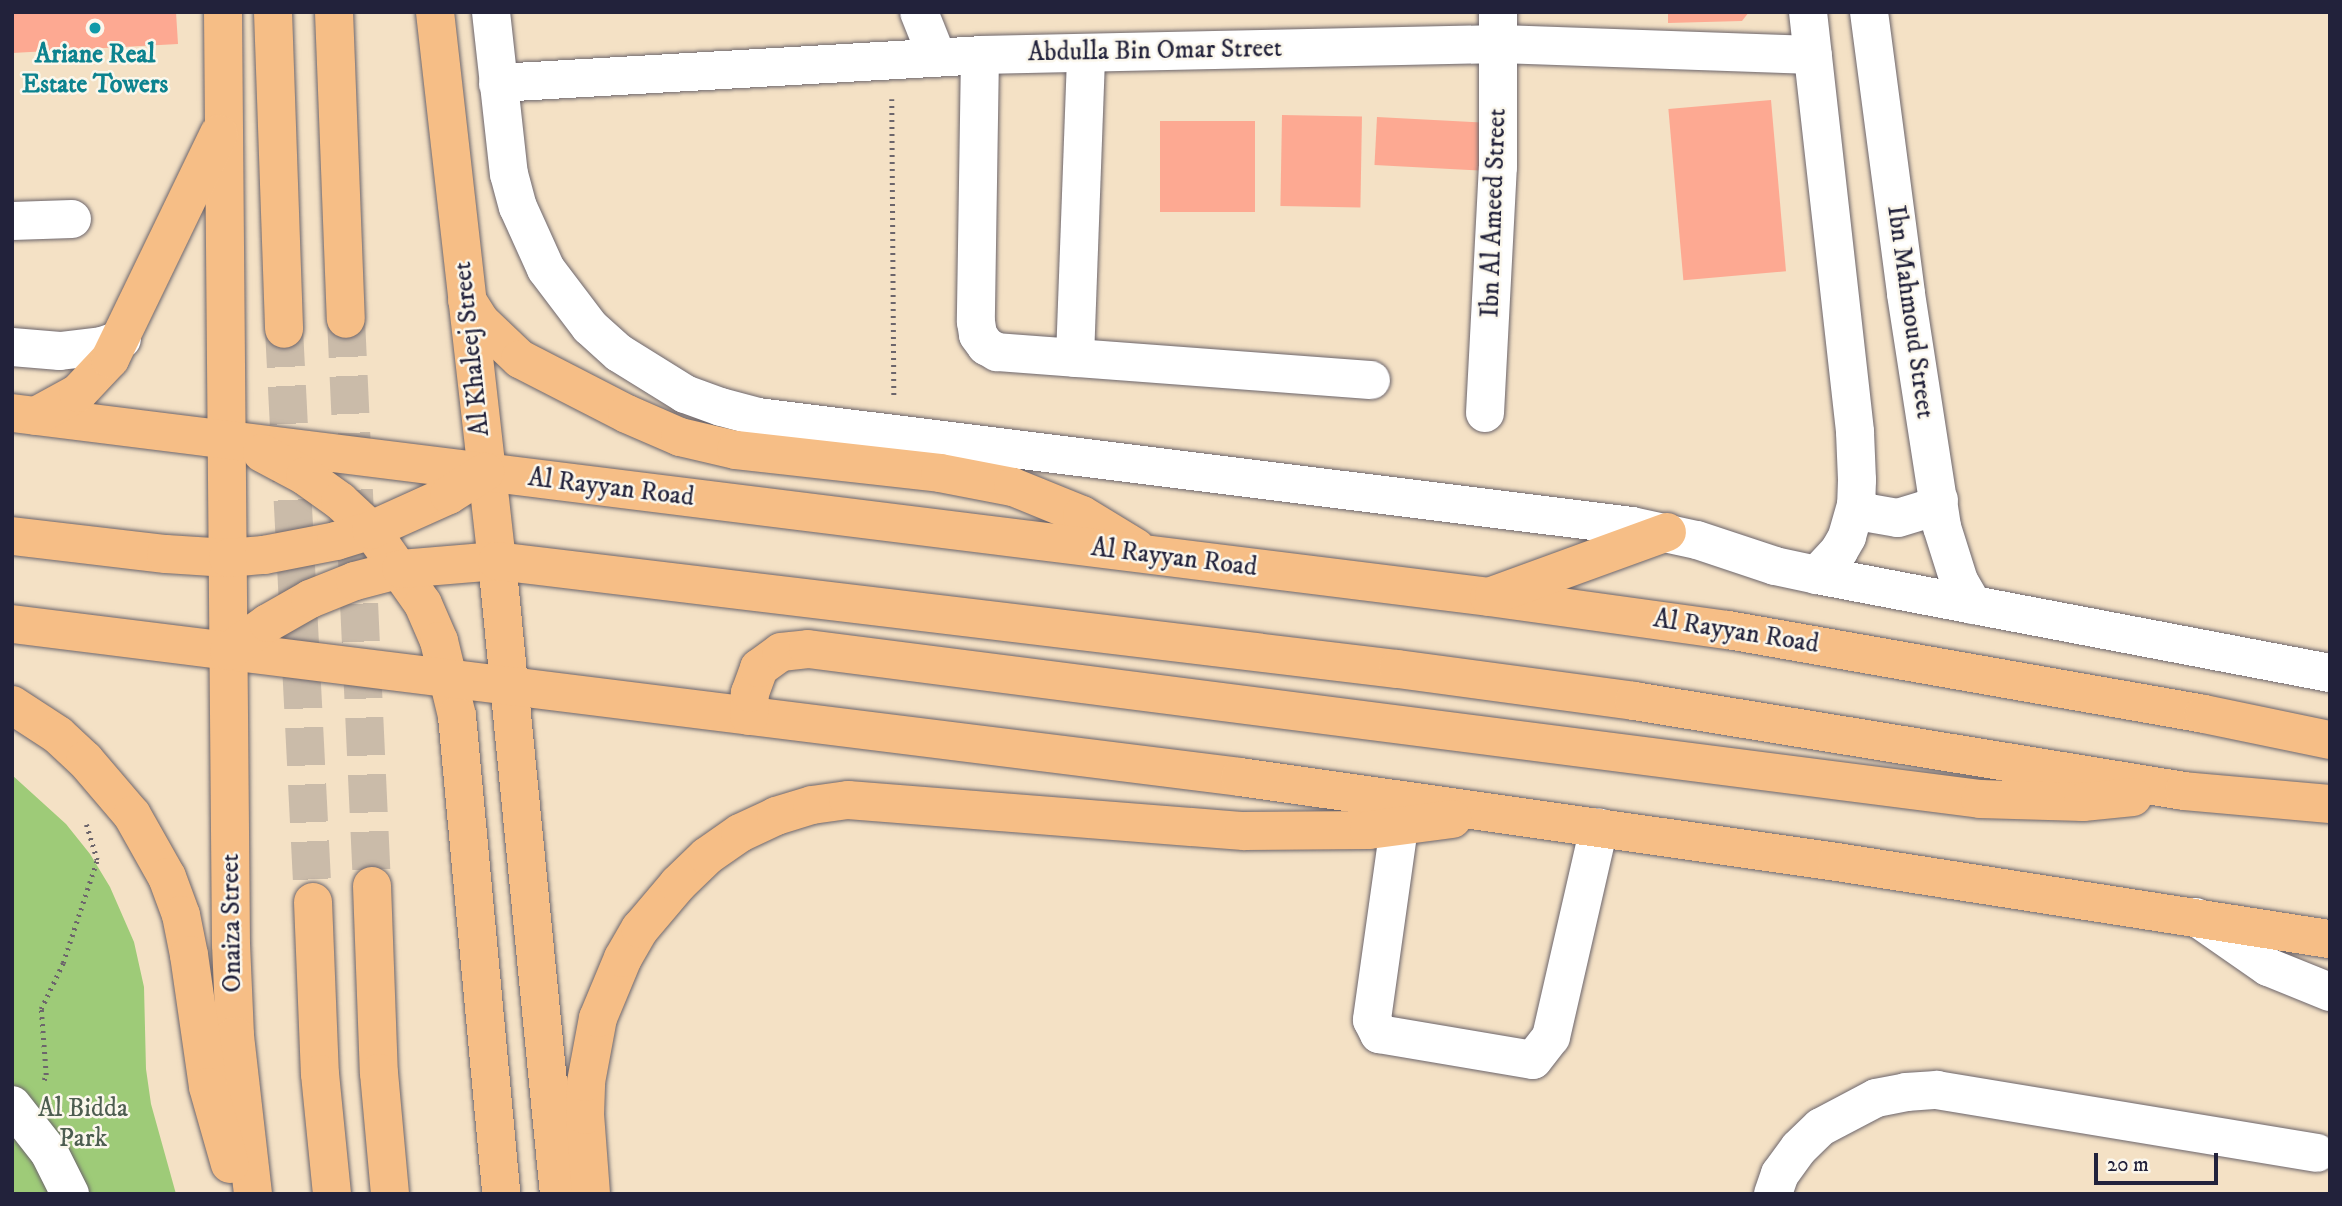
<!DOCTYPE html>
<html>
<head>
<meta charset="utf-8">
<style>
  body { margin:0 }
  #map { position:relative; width:2342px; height:1206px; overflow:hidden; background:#f4e1c5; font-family:"IM FELL DW Pica",serif }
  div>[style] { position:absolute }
  .green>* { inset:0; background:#9ecb78 }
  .building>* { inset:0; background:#fda992; transform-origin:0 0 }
  .major-tunnel>* { height:38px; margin-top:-19px; transform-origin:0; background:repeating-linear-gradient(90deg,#cabba9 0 38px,transparent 0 57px) }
  .path>* { height:4.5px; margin-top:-2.25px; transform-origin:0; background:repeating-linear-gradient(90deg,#6c656b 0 2px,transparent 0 7px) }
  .roads { filter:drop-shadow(0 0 2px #6c656b) drop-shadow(0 0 2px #6c656b) }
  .minor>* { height:38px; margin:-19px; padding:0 19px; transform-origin:19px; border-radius:19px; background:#fff }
  .major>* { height:38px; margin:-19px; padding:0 19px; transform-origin:19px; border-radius:19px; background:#f6be86 }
  .dots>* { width:19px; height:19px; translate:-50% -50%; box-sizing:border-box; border:4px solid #fbf7ec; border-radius:50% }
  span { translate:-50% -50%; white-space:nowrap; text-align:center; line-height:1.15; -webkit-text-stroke:5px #fbf7ec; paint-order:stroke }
  .street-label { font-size:26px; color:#22223b }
  .culture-label { font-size:26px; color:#0d838f; font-weight:700 }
  .park-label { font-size:26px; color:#4d5d50 }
  .frame { position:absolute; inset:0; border:14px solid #22223b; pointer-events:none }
  .scale { position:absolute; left:2094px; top:1153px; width:124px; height:32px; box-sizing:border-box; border:4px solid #22223b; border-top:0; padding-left:9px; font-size:21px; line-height:24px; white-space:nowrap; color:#22223b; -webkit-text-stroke:5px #fbf7ec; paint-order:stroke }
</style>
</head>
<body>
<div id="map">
  <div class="green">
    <i style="clip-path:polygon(12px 775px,66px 824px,90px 854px,110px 887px,134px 942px,144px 987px,146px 1069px,151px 1104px,176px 1194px,12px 1194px)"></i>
  </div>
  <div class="building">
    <i style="clip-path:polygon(12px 12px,176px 12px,178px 44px,12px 53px)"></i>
    <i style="clip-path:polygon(1668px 12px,1749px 12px,1742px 21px,1668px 23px)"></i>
    <i style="left:1771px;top:100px;width:172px;height:103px;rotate:85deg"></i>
    <i style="left:1282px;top:115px;width:80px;height:91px;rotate:1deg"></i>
    <i style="left:1377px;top:117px;width:114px;height:48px;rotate:3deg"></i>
    <i style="left:1160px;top:121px;width:95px;height:91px"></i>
  </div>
  <div class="major-tunnel">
    <i style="left:346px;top:319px;width:568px;rotate:87.37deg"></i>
    <i style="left:284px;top:329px;width:574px;rotate:87.1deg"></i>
  </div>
  <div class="path">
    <i style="left:892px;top:99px;width:296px;rotate:89.6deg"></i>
    <i style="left:44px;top:1080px;width:5px;rotate:-68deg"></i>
    <i style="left:46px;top:1075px;width:66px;rotate:-94.3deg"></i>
    <i style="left:41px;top:1009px;width:51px;rotate:-64.4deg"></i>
    <i style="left:63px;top:963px;width:108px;rotate:-71.7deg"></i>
    <i style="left:97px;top:860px;width:37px;rotate:-107deg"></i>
  </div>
  <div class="roads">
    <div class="minor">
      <i style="left:491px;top:12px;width:163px;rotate:83.7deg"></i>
      <i style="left:509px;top:174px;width:34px;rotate:75deg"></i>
      <i style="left:518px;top:207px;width:68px;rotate:65.7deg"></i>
      <i style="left:546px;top:269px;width:73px;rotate:52.8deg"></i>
      <i style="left:590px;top:327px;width:39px;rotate:42deg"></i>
      <i style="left:619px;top:353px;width:78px;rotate:31.8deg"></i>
      <i style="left:685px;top:394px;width:38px;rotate:20deg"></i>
      <i style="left:721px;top:407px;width:38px;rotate:15deg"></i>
      <i style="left:758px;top:417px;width:881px;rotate:7.11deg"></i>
      <i style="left:1632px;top:526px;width:66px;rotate:12.2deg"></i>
      <i style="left:1697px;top:540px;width:82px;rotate:18.4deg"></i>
      <i style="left:1775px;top:566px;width:43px;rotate:12.1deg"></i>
      <i style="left:1817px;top:575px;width:522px;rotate:10.82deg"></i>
      <i style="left:919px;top:12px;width:48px;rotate:68.2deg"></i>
      <i style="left:1808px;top:12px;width:423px;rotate:83.6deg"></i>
      <i style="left:1855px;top:432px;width:48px;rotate:87.6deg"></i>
      <i style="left:1857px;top:480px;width:25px;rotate:92deg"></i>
      <i style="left:1856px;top:505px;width:33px;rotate:106deg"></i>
      <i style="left:1847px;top:537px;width:16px;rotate:120deg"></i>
      <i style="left:1839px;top:551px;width:33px;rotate:133deg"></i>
      <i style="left:1869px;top:12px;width:284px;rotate:82.5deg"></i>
      <i style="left:1906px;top:294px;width:236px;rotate:81.2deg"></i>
      <i style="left:1942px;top:527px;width:57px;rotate:72.5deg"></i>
      <i style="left:1959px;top:581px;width:28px;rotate:60deg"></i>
      <i style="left:980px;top:55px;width:267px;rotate:90.9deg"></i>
      <i style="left:976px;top:322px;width:13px;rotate:81deg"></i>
      <i style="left:978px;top:335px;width:14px;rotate:54deg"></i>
      <i style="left:986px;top:346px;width:13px;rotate:29deg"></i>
      <i style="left:997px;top:352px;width:375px;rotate:4.3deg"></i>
      <i style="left:498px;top:83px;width:483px;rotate:-3.3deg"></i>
      <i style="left:980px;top:55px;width:520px;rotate:-1.21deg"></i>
      <i style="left:1500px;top:44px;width:313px;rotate:2deg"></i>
      <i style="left:12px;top:221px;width:60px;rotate:-1.9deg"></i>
      <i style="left:12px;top:347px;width:48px;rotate:4.8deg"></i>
      <i style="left:60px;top:351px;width:42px;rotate:-6.8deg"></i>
      <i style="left:102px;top:346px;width:21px;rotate:-19deg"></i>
      <i style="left:1075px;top:358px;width:305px;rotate:-87.9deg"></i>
      <i style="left:1485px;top:413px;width:246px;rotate:-87deg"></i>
      <i style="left:1498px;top:167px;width:155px;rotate:-90deg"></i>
      <i style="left:1856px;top:505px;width:15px;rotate:32deg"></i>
      <i style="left:1869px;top:513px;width:29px;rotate:10deg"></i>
      <i style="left:1898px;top:518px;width:30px;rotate:-17deg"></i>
      <i style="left:1927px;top:509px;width:15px;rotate:-37deg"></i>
      <i style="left:1399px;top:827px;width:195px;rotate:98deg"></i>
      <i style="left:1372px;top:1020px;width:16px;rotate:63deg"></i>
      <i style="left:1379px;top:1034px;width:156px;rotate:9.6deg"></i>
      <i style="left:1533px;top:1060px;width:29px;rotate:-52deg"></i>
      <i style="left:1551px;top:1037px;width:215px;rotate:-77.1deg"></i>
      <i style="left:2196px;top:917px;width:88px;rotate:34.8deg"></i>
      <i style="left:2268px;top:967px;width:67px;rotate:22deg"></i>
      <i style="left:12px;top:1105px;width:60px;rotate:51.8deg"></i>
      <i style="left:49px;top:1152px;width:47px;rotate:63.4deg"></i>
      <i style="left:1773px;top:1194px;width:21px;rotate:-71deg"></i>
      <i style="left:1780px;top:1174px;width:32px;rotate:-54deg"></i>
      <i style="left:1799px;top:1148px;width:30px;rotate:-44deg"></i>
      <i style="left:1821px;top:1127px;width:62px;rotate:-27.8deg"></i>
      <i style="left:1876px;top:1098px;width:31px;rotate:-11deg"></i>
      <i style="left:1906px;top:1092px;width:31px;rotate:-4deg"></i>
      <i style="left:1937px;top:1090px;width:385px;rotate:9.4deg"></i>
    </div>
    <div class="major">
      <i style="left:223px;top:12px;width:932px;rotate:89.51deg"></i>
      <i style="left:231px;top:944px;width:92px;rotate:87.5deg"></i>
      <i style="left:235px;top:1036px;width:159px;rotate:83.5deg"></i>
      <i style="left:273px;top:12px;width:317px;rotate:88deg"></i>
      <i style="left:334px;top:12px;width:307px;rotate:87.8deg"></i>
      <i style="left:435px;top:12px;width:552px;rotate:83.56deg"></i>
      <i style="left:497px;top:561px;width:636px;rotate:84.41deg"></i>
      <i style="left:467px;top:300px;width:26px;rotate:58deg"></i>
      <i style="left:481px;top:322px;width:54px;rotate:43.5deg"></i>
      <i style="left:520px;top:359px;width:120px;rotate:27.2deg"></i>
      <i style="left:627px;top:414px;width:58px;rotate:23.5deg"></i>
      <i style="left:680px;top:437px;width:57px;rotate:13.1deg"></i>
      <i style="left:736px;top:450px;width:205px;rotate:6.4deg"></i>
      <i style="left:940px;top:473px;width:74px;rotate:10.9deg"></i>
      <i style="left:1013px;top:487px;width:74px;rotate:22.1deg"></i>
      <i style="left:1082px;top:515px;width:63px;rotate:31.4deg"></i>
      <i style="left:12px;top:413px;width:1488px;rotate:7.1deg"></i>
      <i style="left:1489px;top:597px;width:241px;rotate:7.9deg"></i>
      <i style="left:1728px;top:630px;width:483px;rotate:10deg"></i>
      <i style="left:2204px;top:714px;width:129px;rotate:11.7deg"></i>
      <i style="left:36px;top:416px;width:48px;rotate:-28.7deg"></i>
      <i style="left:78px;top:393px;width:47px;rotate:-46.7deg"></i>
      <i style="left:110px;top:359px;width:250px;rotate:-64.2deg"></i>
      <i style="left:262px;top:453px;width:49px;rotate:28.1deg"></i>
      <i style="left:305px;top:476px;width:43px;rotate:35.5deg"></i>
      <i style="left:340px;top:501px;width:42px;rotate:43.1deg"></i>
      <i style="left:371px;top:530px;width:90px;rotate:54.9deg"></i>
      <i style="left:423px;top:604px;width:40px;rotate:66.6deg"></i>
      <i style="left:439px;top:641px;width:77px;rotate:76.5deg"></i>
      <i style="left:457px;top:716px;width:480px;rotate:84.7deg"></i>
      <i style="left:12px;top:536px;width:155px;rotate:6.7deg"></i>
      <i style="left:166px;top:554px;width:62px;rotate:3.7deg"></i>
      <i style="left:228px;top:558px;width:36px;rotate:-5deg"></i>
      <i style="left:264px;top:555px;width:73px;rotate:-11deg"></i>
      <i style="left:336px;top:541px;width:37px;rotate:-17deg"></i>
      <i style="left:371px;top:530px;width:85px;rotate:-24.2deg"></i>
      <i style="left:449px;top:495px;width:43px;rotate:-32.6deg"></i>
      <i style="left:1494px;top:595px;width:184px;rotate:-20deg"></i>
      <i style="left:12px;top:624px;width:1237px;rotate:7.1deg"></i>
      <i style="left:1240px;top:777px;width:603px;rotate:8.1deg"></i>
      <i style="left:1837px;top:862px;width:499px;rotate:8.9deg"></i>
      <i style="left:229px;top:651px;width:48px;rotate:-35.7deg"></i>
      <i style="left:268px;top:623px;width:48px;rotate:-29.7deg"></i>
      <i style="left:310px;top:599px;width:48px;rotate:-21.8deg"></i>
      <i style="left:355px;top:581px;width:48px;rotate:-14.6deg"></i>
      <i style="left:401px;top:569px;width:96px;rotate:-4.8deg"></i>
      <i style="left:497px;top:561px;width:907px;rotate:6.84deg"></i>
      <i style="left:1398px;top:669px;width:238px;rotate:7.7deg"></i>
      <i style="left:1634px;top:701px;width:557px;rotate:9.29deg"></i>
      <i style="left:2184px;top:791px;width:147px;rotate:5.1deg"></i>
      <i style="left:12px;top:705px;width:55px;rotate:33.1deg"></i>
      <i style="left:58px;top:735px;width:37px;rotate:43deg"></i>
      <i style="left:85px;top:760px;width:72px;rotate:49.5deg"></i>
      <i style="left:132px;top:815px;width:71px;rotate:60.6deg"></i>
      <i style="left:167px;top:877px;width:40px;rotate:69.8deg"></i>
      <i style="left:181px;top:915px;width:41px;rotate:78.7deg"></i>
      <i style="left:189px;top:955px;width:133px;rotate:81.8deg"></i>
      <i style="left:208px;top:1087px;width:80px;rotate:74.1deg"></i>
      <i style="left:749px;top:716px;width:23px;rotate:-88deg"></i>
      <i style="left:750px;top:693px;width:27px;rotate:-70deg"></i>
      <i style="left:759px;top:668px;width:27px;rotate:-36deg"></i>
      <i style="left:781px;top:652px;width:27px;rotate:-6deg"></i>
      <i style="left:808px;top:649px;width:1182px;rotate:7.29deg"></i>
      <i style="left:1980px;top:799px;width:103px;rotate:1.7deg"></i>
      <i style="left:2083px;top:802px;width:50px;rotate:-5.7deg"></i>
      <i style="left:372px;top:886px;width:187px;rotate:87.9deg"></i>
      <i style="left:379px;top:1073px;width:121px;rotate:84.8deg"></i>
      <i style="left:313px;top:902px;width:172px;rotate:87.7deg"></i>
      <i style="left:320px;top:1074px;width:121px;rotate:84.3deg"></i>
      <i style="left:591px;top:1194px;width:79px;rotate:-94.3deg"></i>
      <i style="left:585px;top:1115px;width:33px;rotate:-88deg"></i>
      <i style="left:586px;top:1082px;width:65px;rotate:-79.4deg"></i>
      <i style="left:598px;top:1018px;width:65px;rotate:-67.4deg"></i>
      <i style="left:623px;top:958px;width:34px;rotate:-60deg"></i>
      <i style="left:640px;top:929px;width:59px;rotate:-49.8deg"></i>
      <i style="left:678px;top:884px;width:40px;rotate:-44deg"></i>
      <i style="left:707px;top:856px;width:40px;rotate:-34.9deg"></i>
      <i style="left:740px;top:833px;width:40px;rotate:-25deg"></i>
      <i style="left:776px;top:816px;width:38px;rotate:-17deg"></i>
      <i style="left:812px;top:805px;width:36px;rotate:-8deg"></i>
      <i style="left:848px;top:800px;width:397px;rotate:4.5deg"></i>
      <i style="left:1244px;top:831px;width:125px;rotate:-0.5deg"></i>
      <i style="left:1369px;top:830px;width:84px;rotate:-7.5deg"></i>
    </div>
  </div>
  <div class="dots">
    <i style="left:95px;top:28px;background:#0f9aa8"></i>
  </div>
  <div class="street-label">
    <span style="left:1155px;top:51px;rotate:-1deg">Abdulla Bin Omar Street</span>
    <span style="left:1494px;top:213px;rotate:-88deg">Ibn Al Ameed Street</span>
    <span style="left:1910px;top:312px;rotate:82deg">Ibn Mahmoud Street</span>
    <span style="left:472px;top:349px;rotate:-96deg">Al Khaleej Street</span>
    <span style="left:611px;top:488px;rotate:7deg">Al Rayyan Road</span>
    <span style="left:1174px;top:558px;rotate:7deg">Al Rayyan Road</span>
    <span style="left:1736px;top:632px;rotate:9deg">Al Rayyan Road</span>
    <span style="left:232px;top:923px;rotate:-91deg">Onaiza Street</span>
  </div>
  <div class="culture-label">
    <span style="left:95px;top:70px">Ariane Real<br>Estate Towers</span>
  </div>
  <div class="park-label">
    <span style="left:83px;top:1124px">Al Bidda<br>Park</span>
  </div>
  <div class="frame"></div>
  <div class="scale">20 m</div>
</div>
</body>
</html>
